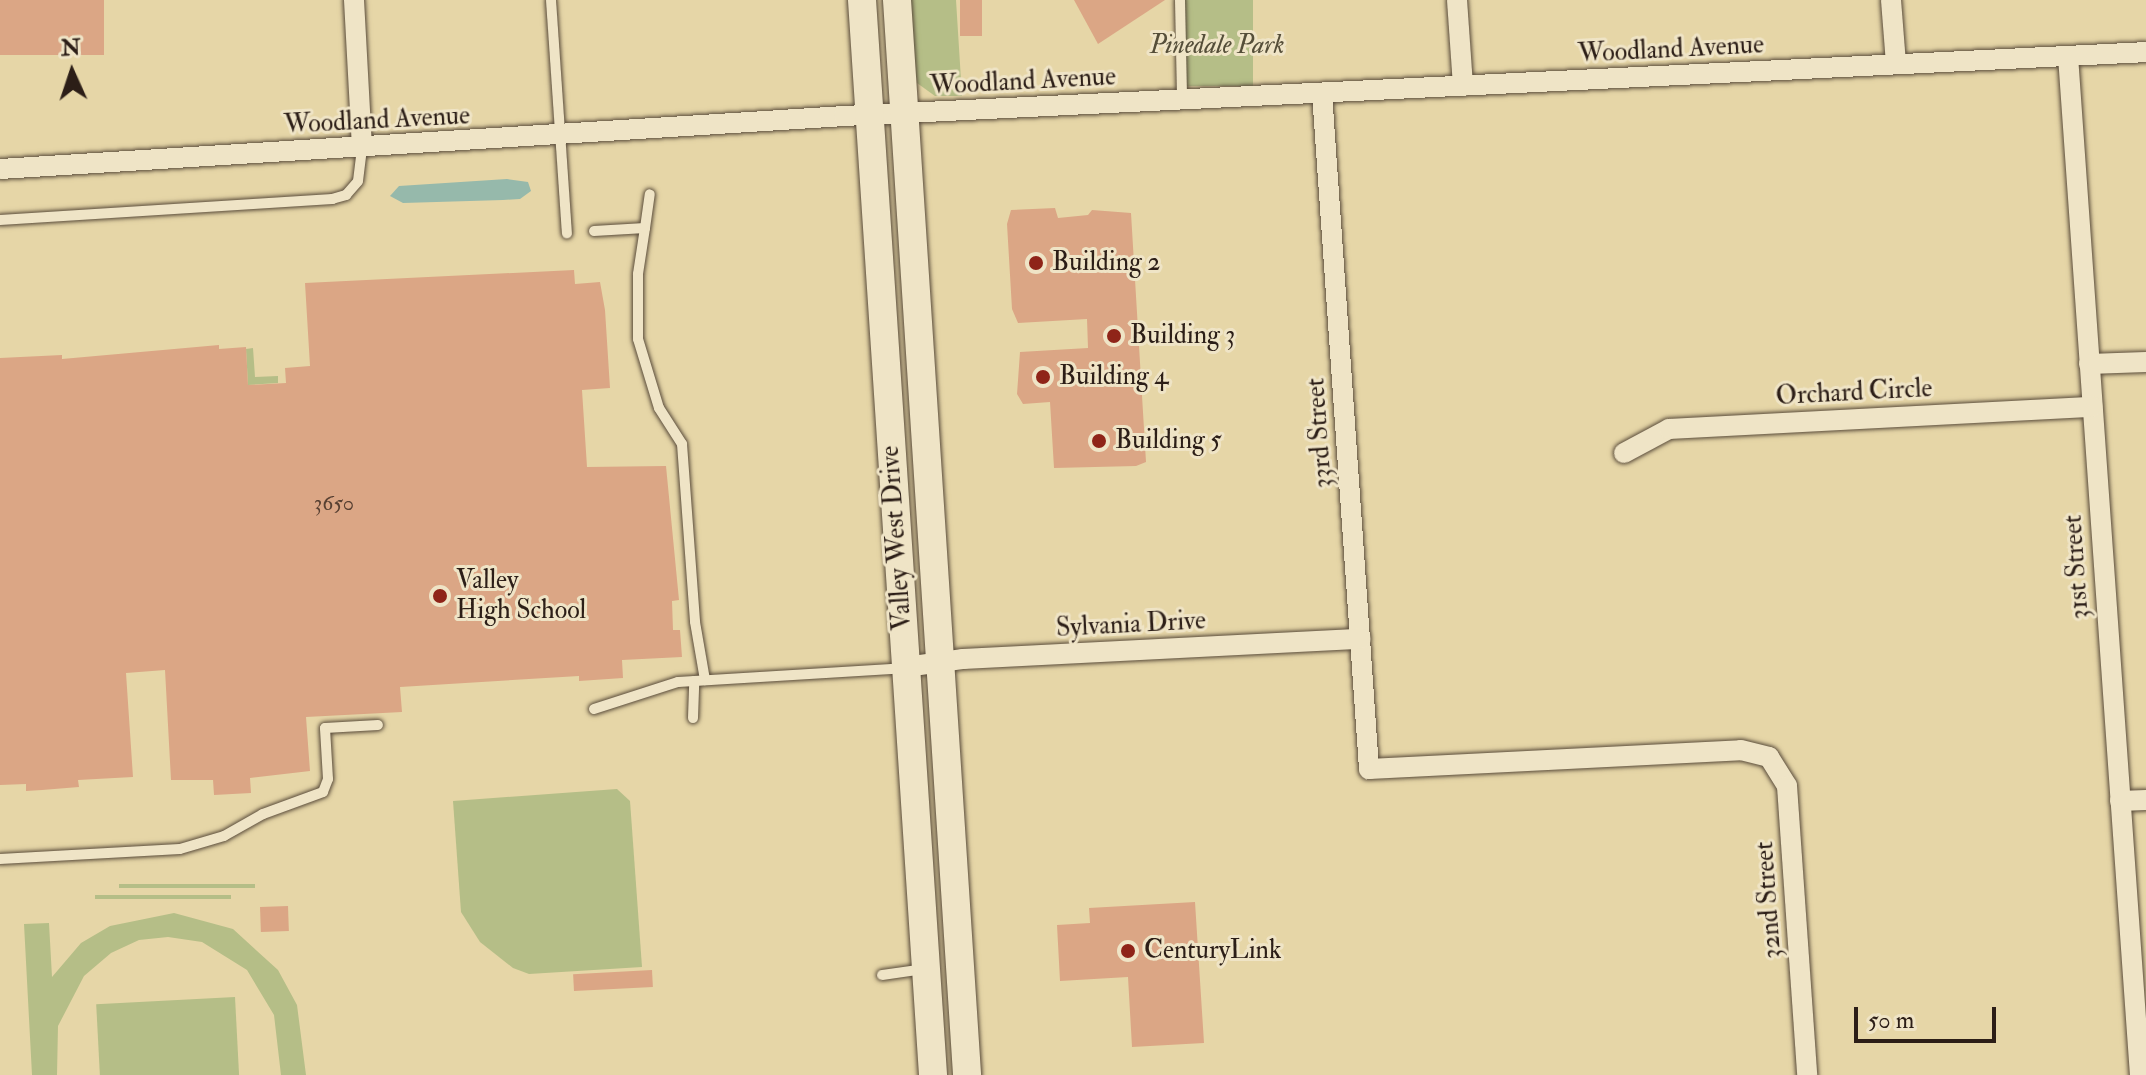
<!DOCTYPE html>
<html>
<head>
<meta charset="utf-8">
<style>
  body { margin:0 }
  #map { position:relative; width:2146px; height:1075px; overflow:hidden; background:#e6d6a7; font-family:"IM FELL Double Pica",serif }
  div>[style] { position:absolute }
  .green>* { inset:0; background:#b5be87; transform-origin:0 0 }
  .water>* { inset:0; background:#96b9ab }
  .building>* { inset:0; background:#dba685; transform-origin:0 0 }
  .roads { filter:drop-shadow(0 0 2px #5a4c3b) drop-shadow(0 0 2px #5a4c3b) }
  .lane>* { height:10px; margin:-5px; padding:0 5px; transform-origin:5px; border-radius:5px; background:#efe4c6 }
  .street>* { height:20px; margin:-10px; padding:0 10px; transform-origin:10px; border-radius:10px; background:#efe4c6 }
  .secondary>* { height:28px; margin:-14px; padding:0 14px; transform-origin:14px; border-radius:14px; background:#efe4c6 }
  .dots>* { width:22px; height:22px; translate:-50% -50%; box-sizing:border-box; border:4px solid #efe4c6; border-radius:50% }
  span { translate:-50% -50%; white-space:nowrap; text-align:center; line-height:1.15; -webkit-text-stroke:6px #efe4c6; paint-order:stroke }
  .number-label { font-size:22px; color:#584032 }
  .number-label span { -webkit-text-stroke-width:0 }
  .park-label { font-size:26px; color:#554e39; font-style:italic }
  .street-label { font-size:26px; color:#2c1e17 }
  .poi-label { font-size:26px; color:#2c1e17 }
  .left { translate:0 -50%; text-align:left }
  .north { position:absolute; left:32px; top:32px; width:80px; height:80px; -webkit-text-stroke:6px #efe4c6; paint-order:stroke; rotate:357deg; font-size:22px; font-weight:700; line-height:32px; text-align:center; color:#2c1e17 }
  .north::after { content:''; display:block; margin:auto; width:28px; height:36px; background:#2c1e17; clip-path:polygon(50% 0,100% 100%,50% 72%,0 100%) }
  .scale { position:absolute; left:1854px; top:1007px; width:142px; height:36px; box-sizing:border-box; border:4px solid #2c1e17; border-top:0; padding-left:10px; font-size:24px; line-height:28px; white-space:nowrap; color:#2c1e17; -webkit-text-stroke:6px #efe4c6; paint-order:stroke }
</style>
</head>
<body>
<div id="map">
  <div class="green">
    <i style="clip-path:polygon(908px 0,956px 0,962px 96px,935px 96px,917px 83px)"></i>
    <i style="left:1180px;top:0;width:73px;height:86px"></i>
    <i style="clip-path:polygon(253px 348px,255px 377px,278px 376px,278px 383px,248px 385px,246px 349px)"></i>
    <i style="clip-path:polygon(617px 789px,630px 801px,642px 967px,529px 974px,513px 968px,480px 942px,461px 912px,453px 801px)"></i>
    <i style="left:255px;top:884px;width:4px;height:136px;rotate:90deg"></i>
    <i style="left:231px;top:895px;width:4px;height:136px;rotate:90deg"></i>
    <i style="clip-path:polygon(174px 913px,233px 929px,278px 970px,297px 1005px,306px 1075px,281px 1075px,274px 1015px,247px 970px,202px 942px,168px 937px,139px 940px,111px 953px,84px 976px,58px 1026px,57px 1075px,32px 1075px,24px 924px,49px 923px,52px 977px,81px 943px,110px 926px)"></i>
    <i style="left:235px;top:997px;width:78px;height:139px;rotate:87deg"></i>
  </div>
  <div class="water">
    <i style="clip-path:polygon(507px 179px,528px 182px,531px 191px,520px 199px,503px 200px,403px 203px,390px 196px,399px 186px)"></i>
  </div>
  <div class="building">
    <i style="left:0;top:0;width:104px;height:55px"></i>
    <i style="left:960px;top:0;width:22px;height:36px"></i>
    <i style="clip-path:polygon(1074px 0,1165px 0,1098px 44px)"></i>
    <i style="clip-path:polygon(1055px 208px,1058px 218px,1088px 215px,1092px 210px,1131px 213px,1146px 462px,1136px 466px,1054px 468px,1050px 402px,1023px 404px,1017px 394px,1020px 352px,1088px 348px,1087px 319px,1018px 323px,1012px 309px,1007px 224px,1011px 210px)"></i>
    <i style="clip-path:polygon(574px 270px,575px 284px,600px 282px,605px 310px,610px 388px,582px 390px,587px 467px,666px 466px,679px 600px,672px 601px,673px 630px,680px 630px,682px 657px,622px 660px,623px 678px,579px 681px,579px 676px,400px 687px,402px 712px,306px 717px,310px 771px,250px 778px,251px 793px,214px 795px,213px 780px,171px 780px,165px 670px,126px 673px,133px 777px,78px 780px,79px 787px,42px 790px,26px 791px,26px 784px,0 785px,0 358px,62px 355px,62px 359px,219px 345px,219px 349px,246px 347px,248px 385px,286px 383px,285px 368px,310px 366px,305px 283px)"></i>
    <i style="clip-path:polygon(1195px 902px,1204px 1043px,1132px 1047px,1128px 977px,1060px 981px,1057px 925px,1090px 923px,1089px 908px)"></i>
    <i style="left:288px;top:906px;width:25px;height:28px;rotate:88deg"></i>
    <i style="left:652px;top:970px;width:17px;height:79px;rotate:87deg"></i>
  </div>
  <div class="roads">
    <div class="lane">
      <i style="left:551px;top:0;width:234px;rotate:86.1deg"></i>
      <i style="left:1180px;top:0;width:99px;rotate:88.8deg"></i>
      <i style="left:0;top:220px;width:333px;rotate:-3.6deg"></i>
      <i style="left:332px;top:199px;width:15px;rotate:-16deg"></i>
      <i style="left:346px;top:195px;width:18px;rotate:-49deg"></i>
      <i style="left:358px;top:181px;width:35px;rotate:-83deg"></i>
      <i style="left:645px;top:228px;width:47px;rotate:98.7deg"></i>
      <i style="left:638px;top:274px;width:65px;rotate:90deg"></i>
      <i style="left:638px;top:339px;width:72px;rotate:73.1deg"></i>
      <i style="left:659px;top:408px;width:43px;rotate:57.4deg"></i>
      <i style="left:682px;top:444px;width:178px;rotate:85.8deg"></i>
      <i style="left:695px;top:622px;width:59px;rotate:80.2deg"></i>
      <i style="left:594px;top:231px;width:51px;rotate:-3.4deg"></i>
      <i style="left:645px;top:228px;width:34px;rotate:-82deg"></i>
      <i style="left:594px;top:709px;width:88px;rotate:-17.8deg"></i>
      <i style="left:678px;top:682px;width:226px;rotate:-3.5deg"></i>
      <i style="left:693px;top:718px;width:37px;rotate:-88deg"></i>
      <i style="left:0;top:859px;width:180px;rotate:-3.2deg"></i>
      <i style="left:180px;top:849px;width:46px;rotate:-16.5deg"></i>
      <i style="left:224px;top:836px;width:45px;rotate:-29.4deg"></i>
      <i style="left:263px;top:814px;width:64px;rotate:-20.1deg"></i>
      <i style="left:323px;top:792px;width:14px;rotate:-69deg"></i>
      <i style="left:328px;top:779px;width:51px;rotate:-93.4deg"></i>
      <i style="left:325px;top:728px;width:53px;rotate:-3.2deg"></i>
      <i style="left:882px;top:975px;width:42px;rotate:-8.1deg"></i>
    </div>
    <div class="street">
      <i style="left:354px;top:0;width:146px;rotate:86.9deg"></i>
      <i style="left:1457px;top:0;width:86px;rotate:86deg"></i>
      <i style="left:1891px;top:0;width:64px;rotate:85.5deg"></i>
      <i style="left:2068px;top:56px;width:1022px;rotate:85.96deg"></i>
      <i style="left:1322px;top:93px;width:678px;rotate:86.02deg"></i>
      <i style="left:1369px;top:769px;width:372px;rotate:-2.9deg"></i>
      <i style="left:1741px;top:750px;width:29px;rotate:14deg"></i>
      <i style="left:1769px;top:757px;width:34px;rotate:58deg"></i>
      <i style="left:1787px;top:786px;width:290px;rotate:86deg"></i>
      <i style="left:0;top:169px;width:846px;rotate:-3.59deg"></i>
      <i style="left:844px;top:116px;width:1304px;rotate:-2.81deg"></i>
      <i style="left:2089px;top:364px;width:57px;rotate:-2deg"></i>
      <i style="left:1624px;top:453px;width:51px;rotate:-28.1deg"></i>
      <i style="left:1669px;top:429px;width:424px;rotate:-3deg"></i>
      <i style="left:906px;top:667px;width:58px;rotate:-8deg"></i>
      <i style="left:963px;top:659px;width:398px;rotate:-2.9deg"></i>
      <i style="left:2120px;top:801px;width:26px;rotate:-2deg"></i>
    </div>
    <div class="secondary">
      <i style="left:862px;top:0;width:1077px;rotate:86.22deg"></i>
      <i style="left:897px;top:0;width:1077px;rotate:86.27deg"></i>
    </div>
  </div>
  <div class="dots">
    <i style="left:1036px;top:263px;background:#8f2418"></i>
    <i style="left:1114px;top:336px;background:#8f2418"></i>
    <i style="left:1043px;top:377px;background:#8f2418"></i>
    <i style="left:1099px;top:441px;background:#8f2418"></i>
    <i style="left:440px;top:596px;background:#8f2418"></i>
    <i style="left:1128px;top:951px;background:#8f2418"></i>
  </div>
  <div class="number-label">
    <span style="left:334px;top:504px">3650</span>
  </div>
  <div class="park-label">
    <span style="left:1217px;top:46px">Pinedale Park</span>
  </div>
  <div class="street-label">
    <span style="left:1671px;top:50px;rotate:-3deg">Woodland Avenue</span>
    <span style="left:1023px;top:82px;rotate:-3deg">Woodland Avenue</span>
    <span style="left:377px;top:121px;rotate:-3deg">Woodland Avenue</span>
    <span style="left:1854px;top:393px;rotate:-3deg">Orchard Circle</span>
    <span style="left:1320px;top:433px;rotate:-94deg">33rd Street</span>
    <span style="left:897px;top:538px;rotate:-94deg">Valley West Drive</span>
    <span style="left:2077px;top:567px;rotate:-94deg">31st Street</span>
    <span style="left:1131px;top:625px;rotate:-3deg">Sylvania Drive</span>
    <span style="left:1769px;top:900px;rotate:-94deg">32nd Street</span>
  </div>
  <div class="poi-label">
    <span class="left" style="left:1052px;top:263px">Building 2</span>
    <span class="left" style="left:1130px;top:336px">Building 3</span>
    <span class="left" style="left:1059px;top:377px">Building 4</span>
    <span class="left" style="left:1115px;top:441px">Building 5</span>
    <span class="left" style="left:456px;top:596px">Valley<br>High School</span>
    <span class="left" style="left:1144px;top:951px">CenturyLink</span>
  </div>
  <div class="north">N</div>
  <div class="scale">50 m</div>
</div>
</body>
</html>
